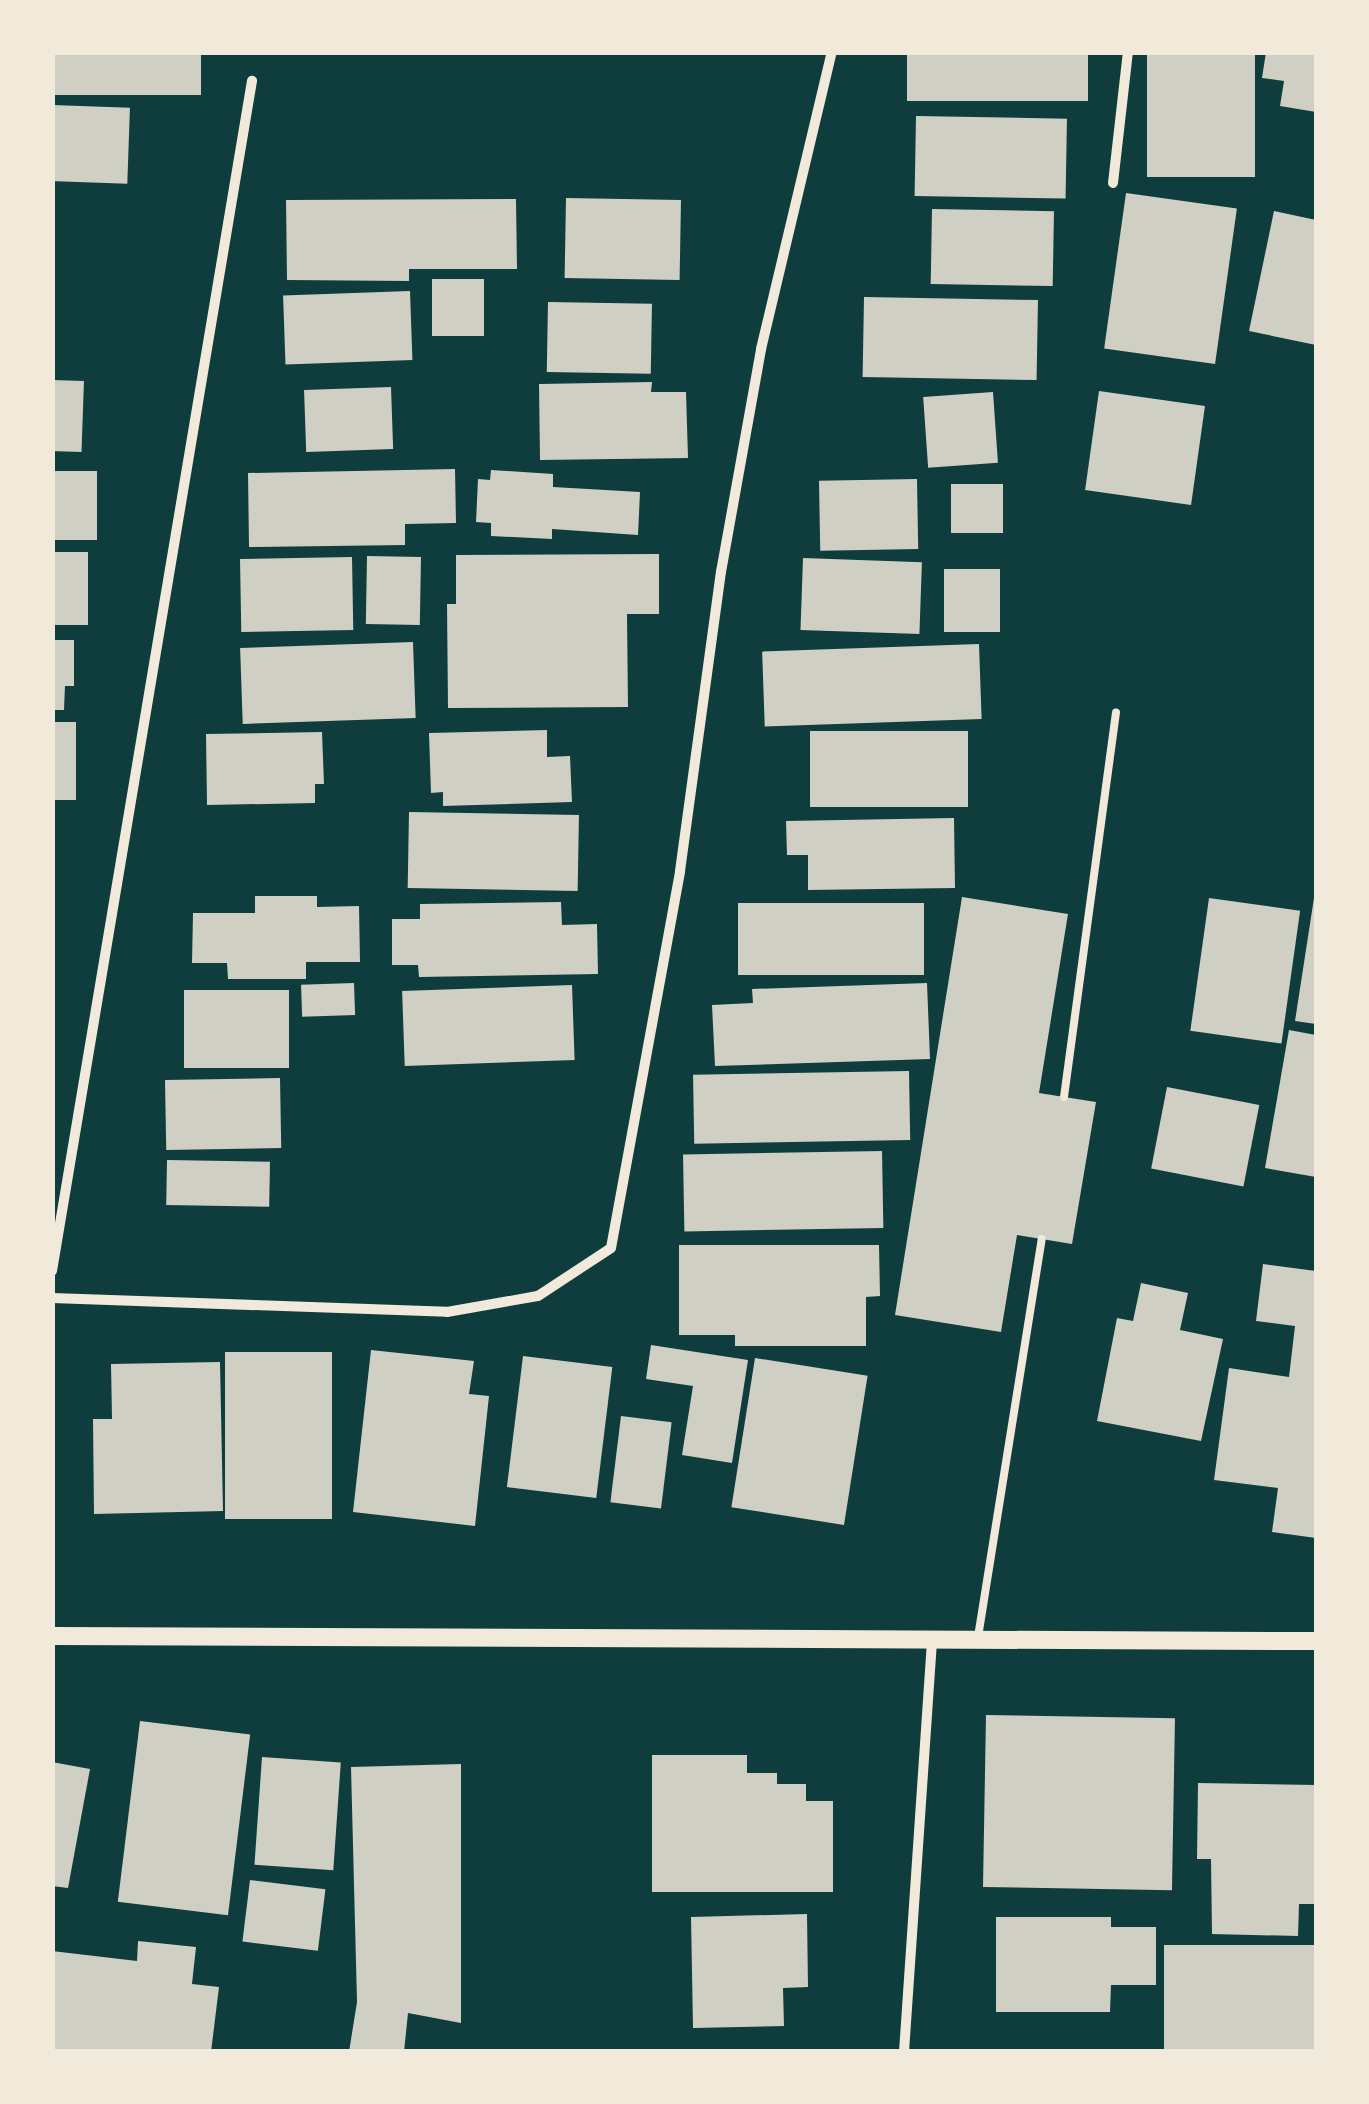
<!DOCTYPE html>
<html>
<head>
<meta charset="utf-8">
<style>
  body { margin:0 }
  #map { position:relative; width:1369px; height:2104px; overflow:hidden; background:#0f3d3e; font-family:"PT Serif",serif }
  div>[style] { position:absolute }
  .building>* { inset:0; background:#cfcfc3; transform-origin:0 0 }
  .service>* { height:8px; margin:-4px; padding:0 4px; transform-origin:4px; border-radius:4px; background:#f1e9da }
  .minor>* { height:10px; margin:-5px; padding:0 5px; transform-origin:5px; border-radius:5px; background:#f1e9da }
  .tertiary>* { height:18px; margin:-9px; padding:0 9px; transform-origin:9px; border-radius:9px; background:#f1e9da }
  span { translate:-50% -50%; white-space:nowrap; text-align:center; line-height:1.15; -webkit-text-stroke:10px #f1e9da; paint-order:stroke }
  .frame { position:absolute; inset:0; border:55px solid #f1e9da; pointer-events:none }
</style>
</head>
<body>
<div id="map">
  <div class="building">
    <i style="left:52px;top:52px;width:149px;height:43px"></i>
    <i style="left:907px;top:52px;width:181px;height:49px"></i>
    <i style="left:1147px;top:52px;width:108px;height:125px"></i>
    <i style="clip-path:polygon(1266px 52px,1316px 52px,1316px 112px,1280px 106px,1284px 81px,1262px 78px)"></i>
    <i style="left:52px;top:105px;width:78px;height:76px;rotate:2deg"></i>
    <i style="left:916px;top:116px;width:151px;height:80px;rotate:1deg"></i>
    <i style="left:1126px;top:193px;width:112px;height:157px;rotate:8deg"></i>
    <i style="left:566px;top:198px;width:115px;height:80px;rotate:1deg"></i>
    <i style="clip-path:polygon(516px 199px,517px 269px,409px 269px,409px 281px,287px 280px,286px 200px)"></i>
    <i style="left:932px;top:209px;width:122px;height:75px;rotate:1deg"></i>
    <i style="clip-path:polygon(1274px 211px,1316px 220px,1316px 345px,1249px 331px)"></i>
    <i style="left:432px;top:279px;width:52px;height:57px"></i>
    <i style="left:410px;top:291px;width:69px;height:127px;rotate:88deg"></i>
    <i style="left:864px;top:297px;width:174px;height:80px;rotate:1deg"></i>
    <i style="left:548px;top:302px;width:104px;height:70px;rotate:1deg"></i>
    <i style="left:52px;top:380px;width:32px;height:71px;rotate:2deg"></i>
    <i style="clip-path:polygon(652px 382px,651px 392px,686px 392px,688px 458px,540px 460px,539px 384px)"></i>
    <i style="left:391px;top:387px;width:62px;height:87px;rotate:88deg"></i>
    <i style="left:1099px;top:391px;width:107px;height:100px;rotate:8deg"></i>
    <i style="left:993px;top:392px;width:71px;height:70px;rotate:86deg"></i>
    <i style="clip-path:polygon(455px 469px,456px 523px,405px 524px,405px 545px,249px 547px,248px 473px)"></i>
    <i style="clip-path:polygon(491px 470px,553px 474px,553px 487px,640px 492px,638px 535px,552px 529px,552px 539px,491px 536px,491px 523px,476px 522px,478px 479px,490px 480px)"></i>
    <i style="left:52px;top:471px;width:45px;height:69px"></i>
    <i style="left:917px;top:479px;width:70px;height:98px;rotate:89deg"></i>
    <i style="left:951px;top:484px;width:52px;height:49px"></i>
    <i style="left:52px;top:552px;width:36px;height:73px"></i>
    <i style="clip-path:polygon(659px 554px,659px 614px,627px 614px,628px 707px,448px 708px,447px 604px,456px 604px,456px 555px)"></i>
    <i style="left:367px;top:556px;width:54px;height:68px;rotate:1deg"></i>
    <i style="left:352px;top:557px;width:73px;height:112px;rotate:89deg"></i>
    <i style="left:803px;top:558px;width:119px;height:72px;rotate:2deg"></i>
    <i style="left:944px;top:569px;width:56px;height:63px"></i>
    <i style="clip-path:polygon(52px 640px,74px 640px,74px 686px,65px 686px,64px 710px,52px 710px)"></i>
    <i style="left:413px;top:642px;width:76px;height:173px;rotate:88deg"></i>
    <i style="left:979px;top:644px;width:75px;height:217px;rotate:88deg"></i>
    <i style="left:52px;top:722px;width:24px;height:78px"></i>
    <i style="clip-path:polygon(547px 730px,547px 757px,570px 756px,572px 802px,443px 806px,443px 792px,431px 793px,429px 733px)"></i>
    <i style="left:810px;top:731px;width:158px;height:76px"></i>
    <i style="clip-path:polygon(322px 732px,324px 784px,315px 784px,315px 803px,207px 805px,206px 734px)"></i>
    <i style="left:409px;top:812px;width:170px;height:76px;rotate:1deg"></i>
    <i style="clip-path:polygon(954px 818px,955px 888px,808px 890px,808px 855px,787px 855px,786px 821px)"></i>
    <i style="clip-path:polygon(1316px 885px,1316px 1024px,1295px 1021px)"></i>
    <i style="clip-path:polygon(255px 896px,317px 896px,317px 907px,359px 906px,360px 962px,306px 962px,306px 979px,228px 979px,227px 963px,192px 963px,193px 913px,255px 913px)"></i>
    <i style="clip-path:polygon(962px 897px,1068px 914px,1039px 1093px,1096px 1102px,1072px 1244px,1017px 1235px,1001px 1332px,895px 1315px)"></i>
    <i style="left:1209px;top:898px;width:92px;height:134px;rotate:8deg"></i>
    <i style="clip-path:polygon(561px 902px,562px 925px,597px 924px,598px 974px,419px 977px,418px 965px,392px 965px,392px 919px,420px 919px,420px 904px)"></i>
    <i style="left:924px;top:903px;width:72px;height:186px;rotate:90deg"></i>
    <i style="left:354px;top:983px;width:32px;height:53px;rotate:88deg"></i>
    <i style="clip-path:polygon(927px 983px,930px 1059px,715px 1066px,712px 1005px,753px 1003px,752px 989px)"></i>
    <i style="left:572px;top:985px;width:75px;height:170px;rotate:88deg"></i>
    <i style="left:289px;top:990px;width:78px;height:105px;rotate:90deg"></i>
    <i style="clip-path:polygon(1289px 1030px,1316px 1035px,1316px 1177px,1265px 1168px)"></i>
    <i style="left:909px;top:1071px;width:69px;height:216px;rotate:89deg"></i>
    <i style="left:280px;top:1078px;width:70px;height:115px;rotate:89deg"></i>
    <i style="left:1167px;top:1087px;width:94px;height:83px;rotate:11deg"></i>
    <i style="left:882px;top:1151px;width:77px;height:199px;rotate:89deg"></i>
    <i style="left:167px;top:1160px;width:103px;height:45px;rotate:1deg"></i>
    <i style="clip-path:polygon(679px 1245px,879px 1245px,880px 1296px,866px 1297px,866px 1346px,735px 1346px,735px 1335px,679px 1335px)"></i>
    <i style="clip-path:polygon(1263px 1264px,1316px 1271px,1316px 1538px,1272px 1532px,1278px 1488px,1214px 1480px,1229px 1368px,1289px 1377px,1295px 1326px,1256px 1321px)"></i>
    <i style="clip-path:polygon(1141px 1283px,1188px 1293px,1180px 1330px,1223px 1339px,1201px 1441px,1097px 1421px,1117px 1318px,1133px 1321px)"></i>
    <i style="clip-path:polygon(651px 1345px,748px 1360px,732px 1463px,682px 1455px,693px 1386px,646px 1379px)"></i>
    <i style="clip-path:polygon(371px 1350px,474px 1361px,469px 1394px,489px 1396px,475px 1526px,353px 1512px)"></i>
    <i style="left:332px;top:1352px;width:167px;height:107px;rotate:90deg"></i>
    <i style="left:523px;top:1356px;width:90px;height:132px;rotate:7deg"></i>
    <i style="left:755px;top:1358px;width:114px;height:151px;rotate:9deg"></i>
    <i style="clip-path:polygon(220px 1362px,223px 1511px,94px 1514px,93px 1419px,112px 1419px,111px 1364px)"></i>
    <i style="left:621px;top:1416px;width:51px;height:87px;rotate:7deg"></i>
    <i style="left:986px;top:1715px;width:189px;height:172px;rotate:1deg"></i>
    <i style="left:140px;top:1721px;width:111px;height:182px;rotate:7deg"></i>
    <i style="clip-path:polygon(652px 1755px,747px 1755px,747px 1773px,777px 1773px,777px 1784px,806px 1784px,806px 1801px,833px 1801px,833px 1892px,652px 1892px)"></i>
    <i style="left:262px;top:1757px;width:79px;height:108px;rotate:4deg"></i>
    <i style="clip-path:polygon(52px 1762px,90px 1769px,68px 1888px,52px 1886px)"></i>
    <i style="clip-path:polygon(461px 1764px,461px 2023px,408px 2013px,404px 2052px,349px 2052px,357px 2002px,351px 1767px)"></i>
    <i style="clip-path:polygon(1198px 1783px,1316px 1785px,1316px 1904px,1299px 1904px,1298px 1936px,1212px 1934px,1211px 1859px,1197px 1859px)"></i>
    <i style="left:250px;top:1880px;width:76px;height:62px;rotate:7deg"></i>
    <i style="clip-path:polygon(807px 1914px,808px 1987px,783px 1988px,784px 2026px,693px 2028px,691px 1917px)"></i>
    <i style="clip-path:polygon(996px 1917px,1111px 1917px,1111px 1927px,1156px 1927px,1156px 1985px,1111px 1985px,1110px 2012px,996px 2012px)"></i>
    <i style="clip-path:polygon(138px 1941px,196px 1947px,192px 1984px,219px 1987px,211px 2052px,52px 2052px,52px 1951px,137px 1961px)"></i>
    <i style="left:1316px;top:1945px;width:107px;height:152px;rotate:90deg"></i>
  </div>
  <div class="service">
    <i style="left:1064px;top:1097px;width:388px;rotate:-82.3deg"></i>
    <i style="left:978px;top:1637px;width:403px;rotate:-80.9deg"></i>
  </div>
  <div class="minor">
    <i style="left:1113px;top:183px;width:132px;rotate:-83.5deg"></i>
    <i style="left:52px;top:1271px;width:1207px;rotate:-80.46deg"></i>
    <i style="left:52px;top:1298px;width:395px;rotate:2deg"></i>
    <i style="left:447px;top:1312px;width:92px;rotate:-10deg"></i>
    <i style="left:538px;top:1296px;width:87px;rotate:-33.3deg"></i>
    <i style="left:611px;top:1248px;width:383px;rotate:-79.6deg"></i>
    <i style="left:680px;top:871px;width:302px;rotate:-82.2deg"></i>
    <i style="left:721px;top:572px;width:227px;rotate:-79.8deg"></i>
    <i style="left:761px;top:349px;width:305px;rotate:-76.6deg"></i>
    <i style="left:904px;top:2052px;width:411px;rotate:-86.1deg"></i>
  </div>
  <div class="tertiary">
    <i style="left:52px;top:1636px;width:1264px;rotate:0.23deg"></i>
  </div>
  <div class="frame"></div>
</div>
</body>
</html>
